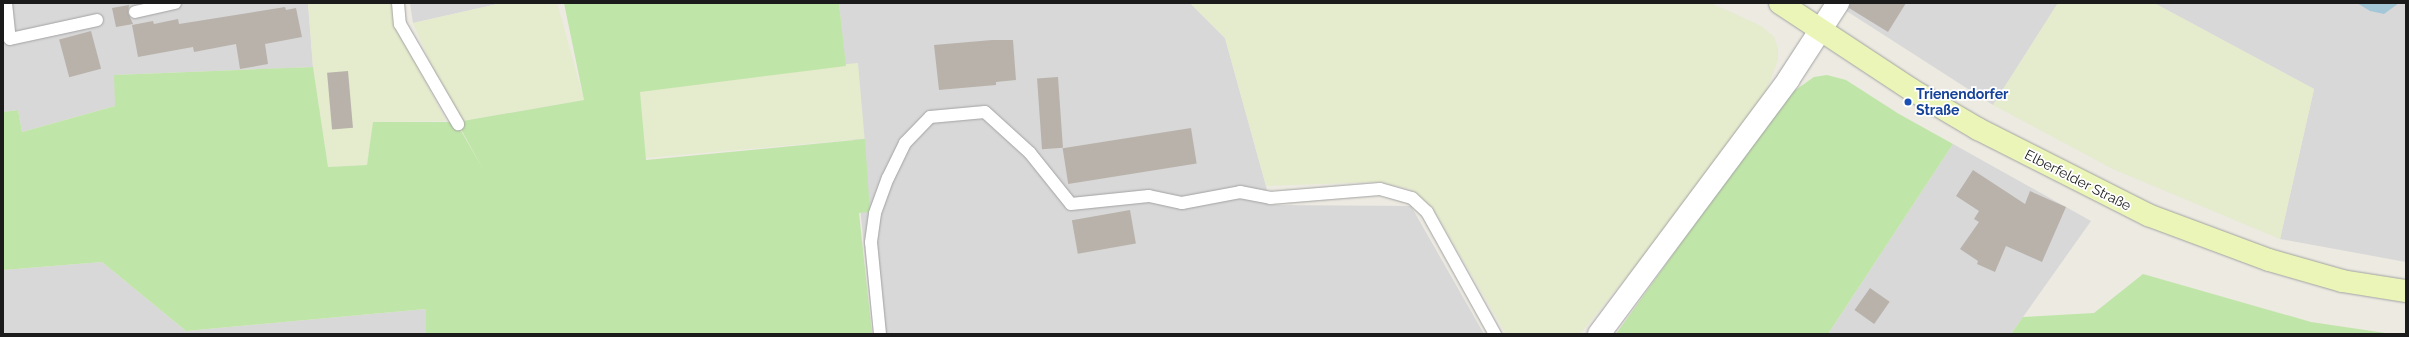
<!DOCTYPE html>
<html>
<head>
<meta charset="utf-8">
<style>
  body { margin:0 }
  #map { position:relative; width:2409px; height:337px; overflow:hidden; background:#eceae1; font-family:Raleway,sans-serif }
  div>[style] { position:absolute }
  .residential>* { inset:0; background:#d9d8d8 }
  .farmland>* { inset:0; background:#e5ebcd; transform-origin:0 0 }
  .grass>* { inset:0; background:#c0e5a9 }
  .water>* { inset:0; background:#a4c7d8 }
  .building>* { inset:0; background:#b8b2ab; transform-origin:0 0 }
  .roads { filter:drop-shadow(0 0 1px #a2a2a2) drop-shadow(0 0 1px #a2a2a2) }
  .lane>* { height:12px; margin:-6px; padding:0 6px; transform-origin:6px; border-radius:6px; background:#fff }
  .street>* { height:22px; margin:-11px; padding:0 11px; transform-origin:11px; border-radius:11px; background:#fff }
  .secondary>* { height:22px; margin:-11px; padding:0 11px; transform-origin:11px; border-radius:11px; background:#ebf5b7 }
  .dots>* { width:11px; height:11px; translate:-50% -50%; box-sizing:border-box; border:2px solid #fff; border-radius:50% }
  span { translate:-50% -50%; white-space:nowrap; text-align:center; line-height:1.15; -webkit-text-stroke:3.5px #fff; paint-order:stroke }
  .transit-label { font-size:14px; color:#164399; font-weight:700 }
  .left { translate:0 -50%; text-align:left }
  .street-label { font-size:14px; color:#1b1b1b }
  .frame { position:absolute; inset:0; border:4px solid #1b1b1b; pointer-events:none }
</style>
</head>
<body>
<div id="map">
  <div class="residential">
    <i style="clip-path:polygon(3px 3px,308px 3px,313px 67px,115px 75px,115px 106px,22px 132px,18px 110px,3px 112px)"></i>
    <i style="clip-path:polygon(410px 3px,502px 3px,413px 23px)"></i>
    <i style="clip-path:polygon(839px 3px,1190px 3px,1225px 38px,1266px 186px,1269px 205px,1411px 206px,1484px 334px,873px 334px)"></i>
    <i style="clip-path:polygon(1834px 3px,2058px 3px,1993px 105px)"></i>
    <i style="clip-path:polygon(2154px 3px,2406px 3px,2406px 262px,2280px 239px,2314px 89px)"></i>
    <i style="clip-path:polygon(1953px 144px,2091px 221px,2011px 334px,1828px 334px)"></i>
    <i style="clip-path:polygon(102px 262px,186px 331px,426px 309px,426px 334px,3px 334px,3px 270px)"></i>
  </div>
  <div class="farmland">
    <i style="clip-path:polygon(308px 3px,393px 3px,395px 24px,446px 121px,374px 122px,367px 165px,328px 167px,313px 67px)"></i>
    <i style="clip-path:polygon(502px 3px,557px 3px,584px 100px,456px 122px,413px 23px)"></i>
    <i style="clip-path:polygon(1190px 3px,1711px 3px,1761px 26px,1774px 37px,1778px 49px,1778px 60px,1766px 91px,1645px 254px,1580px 334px,1506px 334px,1432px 207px,1410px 189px,1377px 182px,1266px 186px,1225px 38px)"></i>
    <i style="clip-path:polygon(2058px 3px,2154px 3px,2314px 89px,2280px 239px,2113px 169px,1993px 105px)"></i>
    <i style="left:858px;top:63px;width:76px;height:220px;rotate:85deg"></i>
  </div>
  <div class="grass">
    <i style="clip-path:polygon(564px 3px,839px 3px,846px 66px,640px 92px,646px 160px,865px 139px,870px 212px,859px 213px,872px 334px,426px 334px,426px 309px,186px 331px,102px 262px,3px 270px,3px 112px,18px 110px,22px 132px,115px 106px,114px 75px,313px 67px,328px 167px,367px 165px,373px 122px,456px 122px,484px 171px,457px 122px,584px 100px)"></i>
    <i style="clip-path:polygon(1827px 75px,1846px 80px,1899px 114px,1953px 144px,1828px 334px,1616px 334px,1790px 91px,1794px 91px,1814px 77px)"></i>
    <i style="clip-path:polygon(2143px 274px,2311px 322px,2392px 334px,2011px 334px,2023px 317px,2094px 313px)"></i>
  </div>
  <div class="water">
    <i style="clip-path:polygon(2357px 3px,2399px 3px,2384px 14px,2370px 11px)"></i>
  </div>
  <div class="building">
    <i style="clip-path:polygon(1850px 3px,1906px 3px,1888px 32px,1849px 8px)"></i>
    <i style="clip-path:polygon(129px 5px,128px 13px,133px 24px,116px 27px,112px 8px)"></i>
    <i style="clip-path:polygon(285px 7px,286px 10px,296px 8px,302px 37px,265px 44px,268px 64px,240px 69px,236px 44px,194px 52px,193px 47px,138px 57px,132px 25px,153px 21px,154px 24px,178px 19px,179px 24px)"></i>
    <i style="left:91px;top:31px;width:39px;height:33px;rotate:75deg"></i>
    <i style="clip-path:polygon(992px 40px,1013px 40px,1016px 80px,996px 82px,996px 85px,939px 90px,934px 45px)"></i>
    <i style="left:348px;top:71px;width:57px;height:21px;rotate:85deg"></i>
    <i style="left:1058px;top:77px;width:71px;height:21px;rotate:86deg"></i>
    <i style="left:1191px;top:128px;width:36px;height:130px;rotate:81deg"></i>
    <i style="clip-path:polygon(1973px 170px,2025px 204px,2030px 191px,2066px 207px,2042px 262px,2006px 246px,1995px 272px,1977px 264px,1978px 261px,1960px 249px,1979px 222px,1974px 219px,1979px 211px,1956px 196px)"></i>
    <i style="left:1130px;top:210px;width:34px;height:59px;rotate:80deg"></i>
    <i style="left:1870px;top:288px;width:24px;height:27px;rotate:35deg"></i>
  </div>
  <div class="roads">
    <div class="lane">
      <i style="left:6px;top:3px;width:36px;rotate:84deg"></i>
      <i style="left:10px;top:39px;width:89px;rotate:-12.3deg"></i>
      <i style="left:398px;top:3px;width:21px;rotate:85deg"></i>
      <i style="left:400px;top:24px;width:116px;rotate:59.9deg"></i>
      <i style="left:135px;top:12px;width:41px;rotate:-12.7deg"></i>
      <i style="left:880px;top:334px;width:92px;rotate:-95.6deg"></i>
      <i style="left:871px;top:242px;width:29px;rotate:-82deg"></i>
      <i style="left:875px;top:213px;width:37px;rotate:-70deg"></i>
      <i style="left:888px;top:178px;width:39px;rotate:-64deg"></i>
      <i style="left:905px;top:143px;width:36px;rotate:-46deg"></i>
      <i style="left:930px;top:117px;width:55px;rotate:-5.2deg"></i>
      <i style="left:985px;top:112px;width:61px;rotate:42.3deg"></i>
      <i style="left:1030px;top:153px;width:65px;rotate:51.2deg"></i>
      <i style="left:1071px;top:204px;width:78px;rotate:-5.9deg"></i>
      <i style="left:1149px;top:196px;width:34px;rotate:12deg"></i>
      <i style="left:1182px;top:203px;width:59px;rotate:-10.7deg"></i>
      <i style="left:1240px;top:192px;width:31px;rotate:11deg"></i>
      <i style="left:1270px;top:198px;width:110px;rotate:-4.7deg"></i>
      <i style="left:1380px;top:189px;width:33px;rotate:16deg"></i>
      <i style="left:1412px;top:198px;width:21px;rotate:43deg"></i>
      <i style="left:1427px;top:212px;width:140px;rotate:60.9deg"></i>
    </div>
    <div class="street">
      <i style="left:1599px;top:334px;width:317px;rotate:-53.3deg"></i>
      <i style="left:1788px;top:80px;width:92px;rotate:-57deg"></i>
    </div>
    <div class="secondary">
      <i style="left:1780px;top:3px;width:158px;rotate:33.4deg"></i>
      <i style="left:1912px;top:90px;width:77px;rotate:30.6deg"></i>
      <i style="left:1978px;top:129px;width:191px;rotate:26.8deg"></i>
      <i style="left:2148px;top:215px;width:129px;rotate:20.4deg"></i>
      <i style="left:2269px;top:260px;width:76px;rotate:16deg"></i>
      <i style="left:2342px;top:281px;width:65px;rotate:8.9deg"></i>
    </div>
  </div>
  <div class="dots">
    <i style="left:1908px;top:102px;background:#1a4fb4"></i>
  </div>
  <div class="transit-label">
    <span class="left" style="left:1916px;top:102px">Trienendorfer<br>Straße</span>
  </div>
  <div class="street-label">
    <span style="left:2078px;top:180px;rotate:27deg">Elberfelder Straße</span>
  </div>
  <div class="frame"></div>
</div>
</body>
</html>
